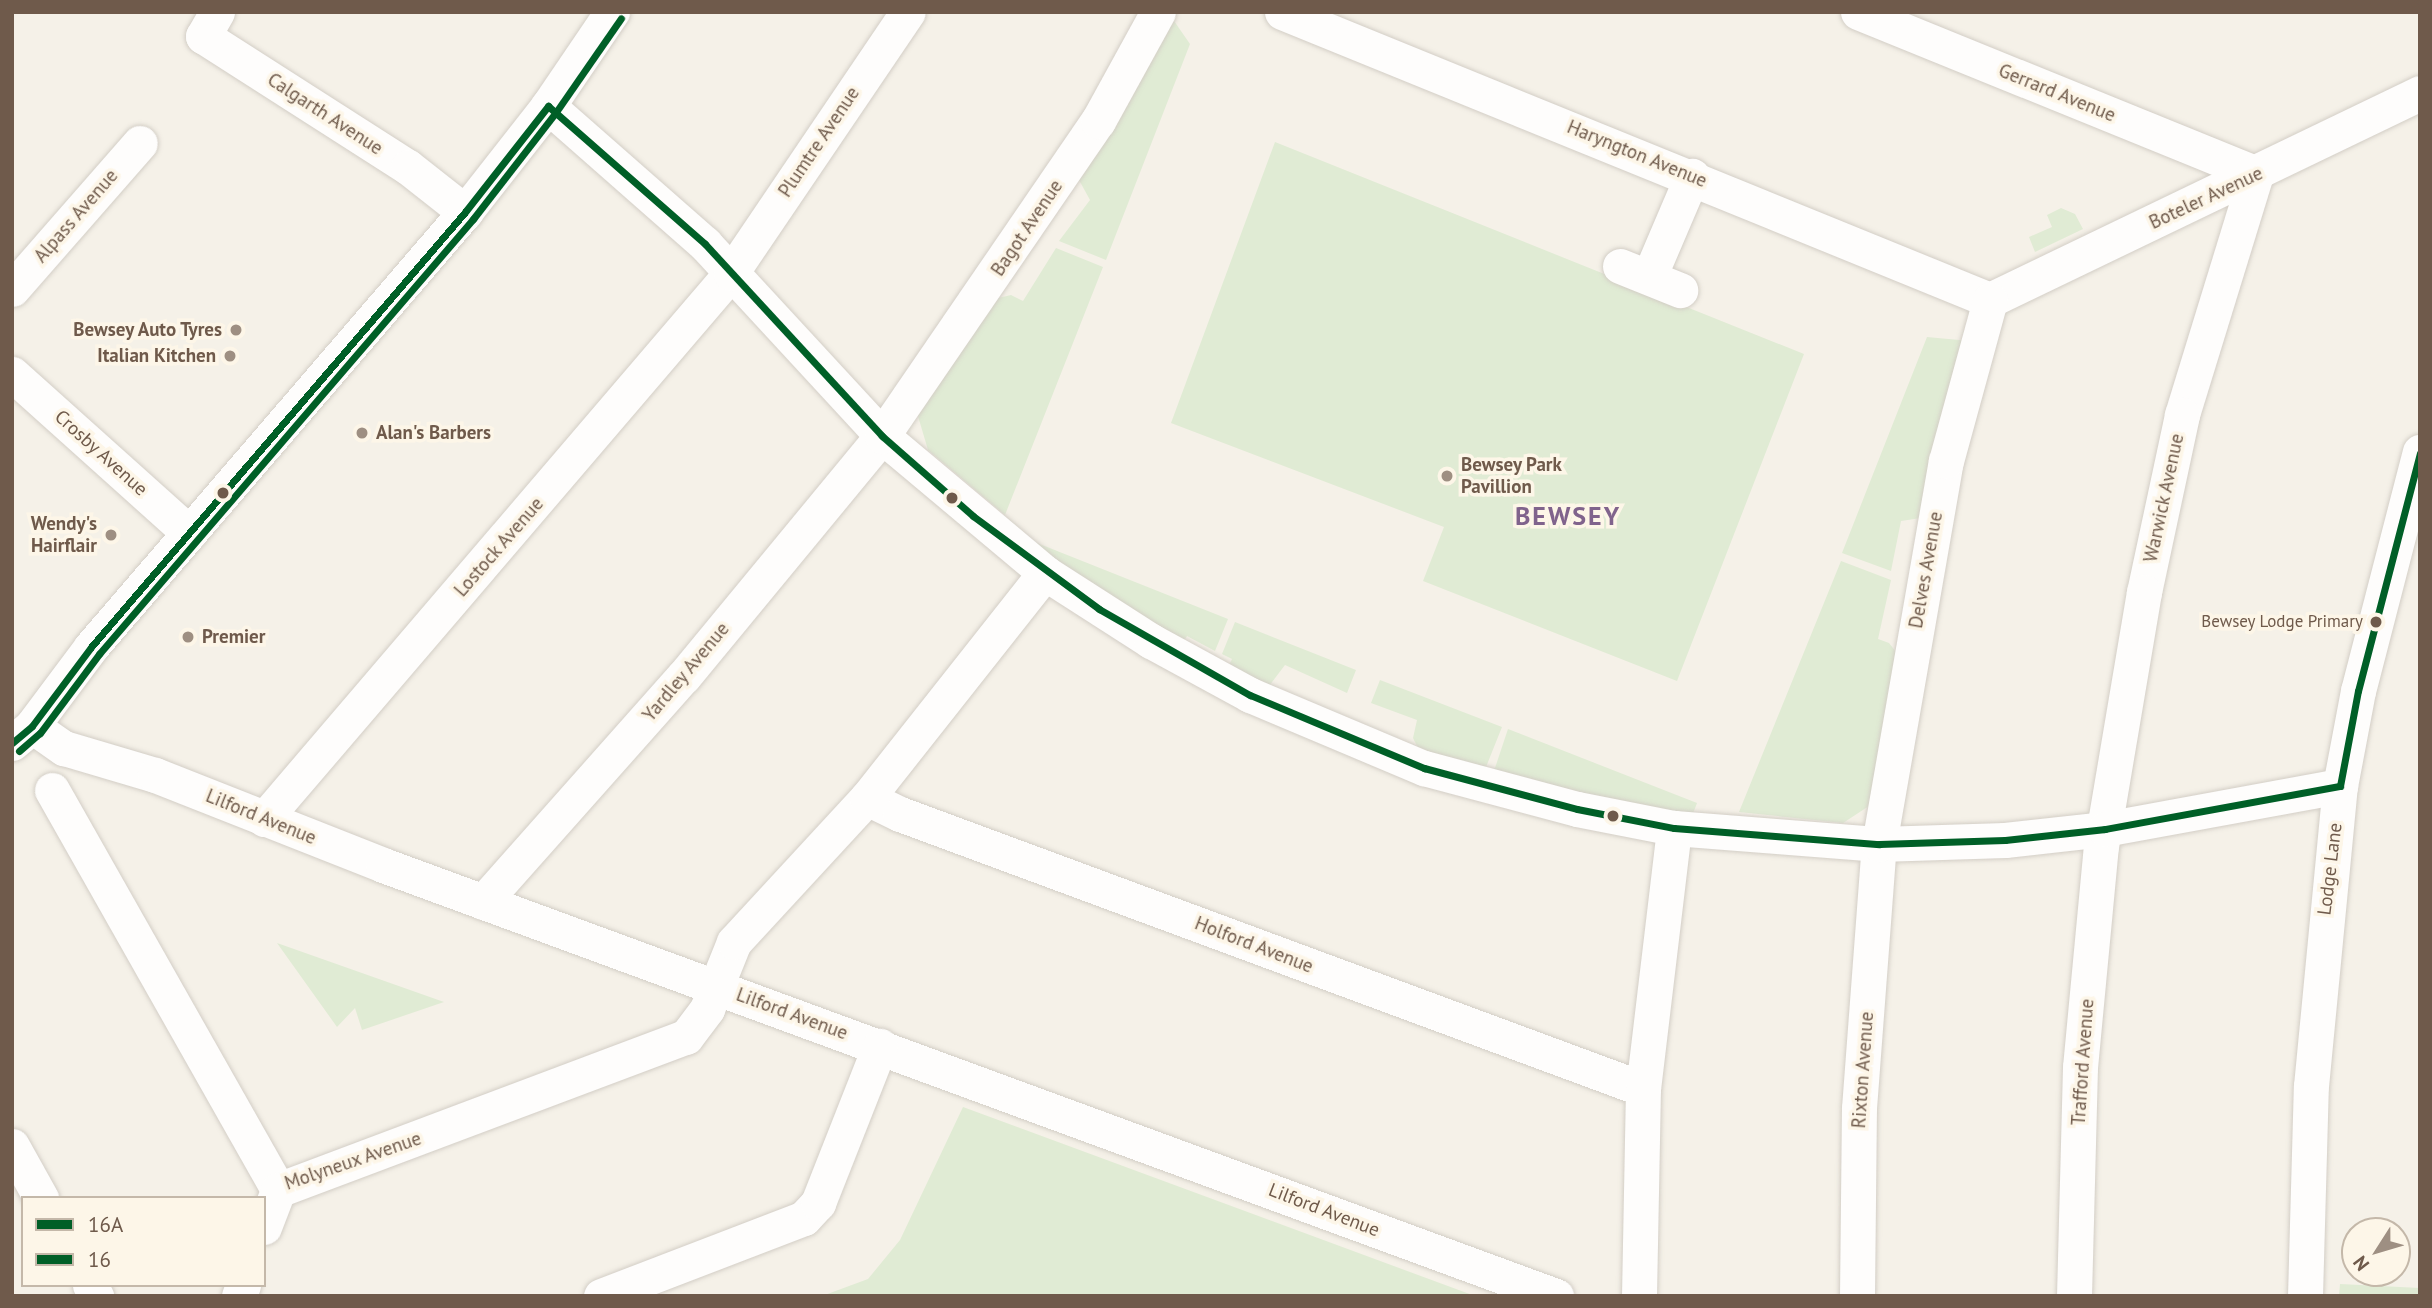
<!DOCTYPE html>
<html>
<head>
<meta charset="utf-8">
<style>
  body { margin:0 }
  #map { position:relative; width:2432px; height:1308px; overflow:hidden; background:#f5f1e8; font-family:"PT Sans",sans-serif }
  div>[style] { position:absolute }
  .green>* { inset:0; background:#e0ebd4 }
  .roads { filter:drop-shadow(0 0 2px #d3cec6) drop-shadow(0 0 2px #d3cec6) }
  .minor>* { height:35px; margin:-17.5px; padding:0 17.5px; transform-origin:17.5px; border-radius:17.5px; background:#fefdfc }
  .bus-1>* { height:7px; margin:-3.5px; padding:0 3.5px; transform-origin:3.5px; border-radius:3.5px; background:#005f27 }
  .bus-2>* { height:7px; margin:-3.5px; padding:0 3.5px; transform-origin:3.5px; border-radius:3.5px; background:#005f27 }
  .dots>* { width:19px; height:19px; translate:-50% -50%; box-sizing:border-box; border:4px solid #fdf6e8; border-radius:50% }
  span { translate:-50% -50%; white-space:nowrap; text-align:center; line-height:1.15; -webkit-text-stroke:7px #fdf6e8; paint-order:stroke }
  .bus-label { font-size:17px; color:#6f5a4b }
  .right { translate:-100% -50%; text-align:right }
  .street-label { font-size:19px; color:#6f5a4b }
  .poi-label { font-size:19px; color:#6f5a4b; font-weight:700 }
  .left { translate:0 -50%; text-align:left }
  .district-label { font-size:26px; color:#80638c; font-weight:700; letter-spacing:2px }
  .frame { position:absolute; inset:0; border:14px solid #6f5a4b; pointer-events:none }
  .legend { position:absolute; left:21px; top:1196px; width:245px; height:91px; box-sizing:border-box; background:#fdf6e8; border:2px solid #c4b8a9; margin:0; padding:9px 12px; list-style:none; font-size:21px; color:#6f5a4b }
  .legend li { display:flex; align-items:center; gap:14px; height:35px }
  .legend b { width:35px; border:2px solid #c4b8a9 }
  .north { position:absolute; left:2341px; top:1217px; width:70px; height:70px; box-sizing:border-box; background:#fdf6e8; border:2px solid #c4b8a9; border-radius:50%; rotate:233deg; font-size:19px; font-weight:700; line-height:28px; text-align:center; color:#6f5a4b }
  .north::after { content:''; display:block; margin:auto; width:24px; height:32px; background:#9e8f82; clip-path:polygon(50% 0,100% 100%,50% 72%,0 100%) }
</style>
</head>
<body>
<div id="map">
  <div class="green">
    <i style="clip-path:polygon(1172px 18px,1190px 44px,1106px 260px,1059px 241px,1090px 200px,1079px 180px)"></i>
    <i style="clip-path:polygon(1275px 142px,1804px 354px,1677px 681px,1423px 581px,1444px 527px,1171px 423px)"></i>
    <i style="clip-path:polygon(2061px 208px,2075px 214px,2083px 229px,2035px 252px,2029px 237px,2052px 227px,2047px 215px)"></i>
    <i style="clip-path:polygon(1056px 248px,1103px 267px,1005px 515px,928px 450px,915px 406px,994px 299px,1011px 295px,1023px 301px)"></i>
    <i style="clip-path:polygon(1927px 337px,1970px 341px,1921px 518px,1901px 521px,1891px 571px,1842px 553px)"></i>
    <i style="clip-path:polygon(1022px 537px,1228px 619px,1215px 651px,1187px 636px,1182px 644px)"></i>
    <i style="clip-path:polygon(1841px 561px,1891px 580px,1878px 639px,1889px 643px,1896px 652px,1869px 806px,1843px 823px,1739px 812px)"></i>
    <i style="clip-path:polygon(1235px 622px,1356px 670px,1347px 693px,1285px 665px,1269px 686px,1227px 669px,1232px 659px,1222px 654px)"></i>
    <i style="clip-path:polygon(1380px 680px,1502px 727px,1484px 772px,1419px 750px,1413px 738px,1417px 720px,1371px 703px)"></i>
    <i style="clip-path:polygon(1508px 729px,1697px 803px,1692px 816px,1493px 774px)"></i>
    <i style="clip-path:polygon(277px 943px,444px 1002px,362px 1030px,355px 1008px,337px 1027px)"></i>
    <i style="clip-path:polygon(963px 1107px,1475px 1296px,822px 1296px,868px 1279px,900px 1240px)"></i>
    <i style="clip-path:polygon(2340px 1284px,2420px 1288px,2420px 1296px,2339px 1296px)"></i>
  </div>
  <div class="roads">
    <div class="minor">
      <i style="left:217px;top:12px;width:28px;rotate:120deg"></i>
      <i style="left:203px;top:36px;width:243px;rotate:32.6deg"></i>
      <i style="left:408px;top:167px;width:73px;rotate:38.3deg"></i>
      <i style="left:1282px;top:12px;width:764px;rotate:22.14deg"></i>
      <i style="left:1858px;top:12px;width:430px;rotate:22.1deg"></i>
      <i style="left:2256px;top:174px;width:252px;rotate:107.1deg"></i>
      <i style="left:2182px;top:415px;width:181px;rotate:102.1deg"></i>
      <i style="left:2144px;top:592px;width:257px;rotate:99.6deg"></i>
      <i style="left:2101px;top:845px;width:223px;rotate:95.4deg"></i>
      <i style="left:2080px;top:1067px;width:229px;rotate:91.5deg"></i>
      <i style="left:548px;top:106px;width:209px;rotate:41.3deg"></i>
      <i style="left:705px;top:244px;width:261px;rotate:47.3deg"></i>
      <i style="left:882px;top:436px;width:213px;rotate:40deg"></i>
      <i style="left:1045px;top:573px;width:126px;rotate:32.7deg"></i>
      <i style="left:1151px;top:641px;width:113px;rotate:28.6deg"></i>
      <i style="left:1250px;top:695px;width:189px;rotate:22.8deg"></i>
      <i style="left:1424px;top:768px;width:158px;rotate:15deg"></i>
      <i style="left:1577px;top:809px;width:99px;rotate:11.1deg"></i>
      <i style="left:1674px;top:828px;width:206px;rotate:4.5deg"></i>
      <i style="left:1879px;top:844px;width:126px;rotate:-1.8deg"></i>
      <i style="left:2005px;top:840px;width:101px;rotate:-6.3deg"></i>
      <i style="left:2105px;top:829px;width:239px;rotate:-10.4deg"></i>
      <i style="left:1620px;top:266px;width:65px;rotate:21.8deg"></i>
      <i style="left:1649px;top:277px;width:110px;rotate:-66.9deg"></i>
      <i style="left:12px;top:289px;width:194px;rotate:-48.8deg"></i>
      <i style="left:1990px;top:300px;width:477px;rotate:-25.7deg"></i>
      <i style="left:12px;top:374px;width:238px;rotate:41.9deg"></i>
      <i style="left:32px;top:726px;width:39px;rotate:35deg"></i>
      <i style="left:64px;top:748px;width:95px;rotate:16.5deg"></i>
      <i style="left:155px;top:775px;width:245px;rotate:21.5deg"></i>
      <i style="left:383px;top:865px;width:1250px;rotate:20.18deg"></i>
      <i style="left:12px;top:743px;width:26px;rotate:-40deg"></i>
      <i style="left:32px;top:726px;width:99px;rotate:-53.2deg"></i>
      <i style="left:91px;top:647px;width:574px;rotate:-49.31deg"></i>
      <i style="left:465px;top:212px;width:135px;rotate:-51.9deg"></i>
      <i style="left:548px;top:106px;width:114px;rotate:-55.8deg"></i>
      <i style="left:52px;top:790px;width:459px;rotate:60.5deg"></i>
      <i style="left:278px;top:1190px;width:436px;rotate:-20.6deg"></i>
      <i style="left:686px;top:1037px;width:35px;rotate:-53deg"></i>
      <i style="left:707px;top:1009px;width:72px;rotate:-68.1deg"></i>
      <i style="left:734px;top:942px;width:196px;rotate:-47.3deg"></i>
      <i style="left:867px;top:798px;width:287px;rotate:-51.7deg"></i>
      <i style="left:867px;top:798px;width:37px;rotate:26deg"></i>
      <i style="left:900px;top:814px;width:792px;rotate:20.31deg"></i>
      <i style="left:264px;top:819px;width:718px;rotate:-49.46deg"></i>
      <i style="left:731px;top:273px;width:315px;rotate:-55.9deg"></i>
      <i style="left:483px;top:902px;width:302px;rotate:-48.4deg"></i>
      <i style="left:684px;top:676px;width:311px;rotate:-50.5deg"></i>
      <i style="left:882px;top:436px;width:382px;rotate:-55.6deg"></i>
      <i style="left:1098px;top:121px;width:124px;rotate:-61.2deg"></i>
      <i style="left:12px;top:1146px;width:60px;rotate:60.9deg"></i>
      <i style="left:264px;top:1227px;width:40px;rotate:-69deg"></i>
      <i style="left:90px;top:1285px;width:13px;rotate:61deg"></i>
      <i style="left:239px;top:1296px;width:12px;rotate:-70deg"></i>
      <i style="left:601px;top:1296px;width:217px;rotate:-21deg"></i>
      <i style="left:804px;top:1218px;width:21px;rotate:-47deg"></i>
      <i style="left:818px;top:1203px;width:169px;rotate:-68.5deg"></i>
      <i style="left:1639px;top:1296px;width:207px;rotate:-88.9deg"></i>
      <i style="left:1643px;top:1089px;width:263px;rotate:-83.2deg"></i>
      <i style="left:1857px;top:1296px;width:188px;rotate:-89.4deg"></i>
      <i style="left:1859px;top:1108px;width:265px;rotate:-85.7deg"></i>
      <i style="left:1879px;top:844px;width:389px;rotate:-80.1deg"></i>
      <i style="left:1946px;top:461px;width:167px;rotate:-74.7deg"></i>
      <i style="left:2305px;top:1296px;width:210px;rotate:-88.4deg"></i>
      <i style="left:2311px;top:1086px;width:301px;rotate:-84.5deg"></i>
      <i style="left:2340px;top:786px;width:97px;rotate:-79.3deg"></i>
      <i style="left:2358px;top:691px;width:247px;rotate:-75.5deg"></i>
    </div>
  </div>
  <div class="bus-1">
    <i style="left:12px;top:743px;width:26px;rotate:-40deg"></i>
    <i style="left:32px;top:726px;width:99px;rotate:-53.2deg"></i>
    <i style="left:91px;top:647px;width:574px;rotate:-49.31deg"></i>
    <i style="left:465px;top:212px;width:135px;rotate:-51.9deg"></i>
    <i style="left:548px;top:106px;width:209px;rotate:41.3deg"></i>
    <i style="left:705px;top:244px;width:261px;rotate:47.3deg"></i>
    <i style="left:882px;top:436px;width:121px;rotate:41.3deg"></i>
    <i style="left:973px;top:516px;width:157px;rotate:36.4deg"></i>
    <i style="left:1099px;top:609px;width:174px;rotate:29.7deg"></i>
    <i style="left:1250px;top:695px;width:189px;rotate:22.8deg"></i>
    <i style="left:1424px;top:768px;width:158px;rotate:15deg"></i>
    <i style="left:1577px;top:809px;width:99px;rotate:11.1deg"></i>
    <i style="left:1674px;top:828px;width:206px;rotate:4.5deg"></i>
    <i style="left:1879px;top:844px;width:126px;rotate:-1.8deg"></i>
    <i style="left:2005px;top:840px;width:101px;rotate:-6.3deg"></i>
    <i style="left:2105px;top:829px;width:239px;rotate:-10.4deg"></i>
    <i style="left:2340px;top:786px;width:97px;rotate:-79.3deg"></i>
    <i style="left:2358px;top:691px;width:246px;rotate:-75.4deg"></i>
  </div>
  <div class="bus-2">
    <i style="left:19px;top:751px;width:28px;rotate:-41deg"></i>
    <i style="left:40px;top:733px;width:99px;rotate:-53.2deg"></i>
    <i style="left:99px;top:654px;width:574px;rotate:-49.31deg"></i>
    <i style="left:473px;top:219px;width:135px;rotate:-52.2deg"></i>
    <i style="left:556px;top:112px;width:114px;rotate:-55.3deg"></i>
  </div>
  <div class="dots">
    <i style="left:236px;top:330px;background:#9e8f82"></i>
    <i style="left:230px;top:356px;background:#9e8f82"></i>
    <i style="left:362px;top:433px;background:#9e8f82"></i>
    <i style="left:1447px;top:476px;background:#9e8f82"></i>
    <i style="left:223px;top:493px;background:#6f5a4b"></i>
    <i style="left:952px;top:498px;background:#6f5a4b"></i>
    <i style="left:111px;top:535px;background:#9e8f82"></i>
    <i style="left:2376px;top:622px;background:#6f5a4b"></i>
    <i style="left:188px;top:637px;background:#9e8f82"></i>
    <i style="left:1613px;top:816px;background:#6f5a4b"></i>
  </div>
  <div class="bus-label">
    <span class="right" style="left:2363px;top:622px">Bewsey Lodge Primary</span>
  </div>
  <div class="street-label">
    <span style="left:2057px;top:93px;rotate:22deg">Gerrard Avenue</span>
    <span style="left:325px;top:114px;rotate:33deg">Calgarth Avenue</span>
    <span style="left:819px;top:142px;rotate:-56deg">Plumtre Avenue</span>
    <span style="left:1637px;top:154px;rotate:22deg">Haryngton Avenue</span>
    <span style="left:2206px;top:198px;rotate:-25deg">Boteler Avenue</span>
    <span style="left:76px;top:216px;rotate:-49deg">Alpass Avenue</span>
    <span style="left:1027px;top:228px;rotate:-56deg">Bagot Avenue</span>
    <span style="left:101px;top:453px;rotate:42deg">Crosby Avenue</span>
    <span style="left:2164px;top:498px;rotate:-78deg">Warwick Avenue</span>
    <span style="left:499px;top:547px;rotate:-49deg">Lostock Avenue</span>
    <span style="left:1926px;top:570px;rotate:-80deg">Delves Avenue</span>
    <span style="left:686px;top:672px;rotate:-50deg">Yardley Avenue</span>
    <span style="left:261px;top:817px;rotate:22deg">Lilford Avenue</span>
    <span style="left:2330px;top:869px;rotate:-83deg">Lodge Lane</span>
    <span style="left:1254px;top:945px;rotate:21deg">Holford Avenue</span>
    <span style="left:792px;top:1014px;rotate:20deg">Lilford Avenue</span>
    <span style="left:2083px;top:1062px;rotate:-86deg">Trafford Avenue</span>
    <span style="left:1863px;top:1070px;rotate:-86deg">Rixton Avenue</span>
    <span style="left:353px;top:1161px;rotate:-19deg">Molyneux Avenue</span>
    <span style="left:1324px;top:1210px;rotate:21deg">Lilford Avenue</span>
  </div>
  <div class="poi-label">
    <span class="right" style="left:222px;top:330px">Bewsey Auto Tyres</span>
    <span class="right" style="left:216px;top:356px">Italian Kitchen</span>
    <span class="left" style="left:376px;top:433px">Alan's Barbers</span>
    <span class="left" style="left:1461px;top:476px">Bewsey Park<br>Pavillion</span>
    <span class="right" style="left:97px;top:535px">Wendy's<br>Hairflair</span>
    <span class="left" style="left:202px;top:637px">Premier</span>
  </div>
  <div class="district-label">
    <span style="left:1568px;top:516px">BEWSEY</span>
  </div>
  <div class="frame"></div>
  <ul class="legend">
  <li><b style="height:9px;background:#005f27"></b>16A</li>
  <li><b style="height:9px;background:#005f27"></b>16</li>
  </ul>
  <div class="north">N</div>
</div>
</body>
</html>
